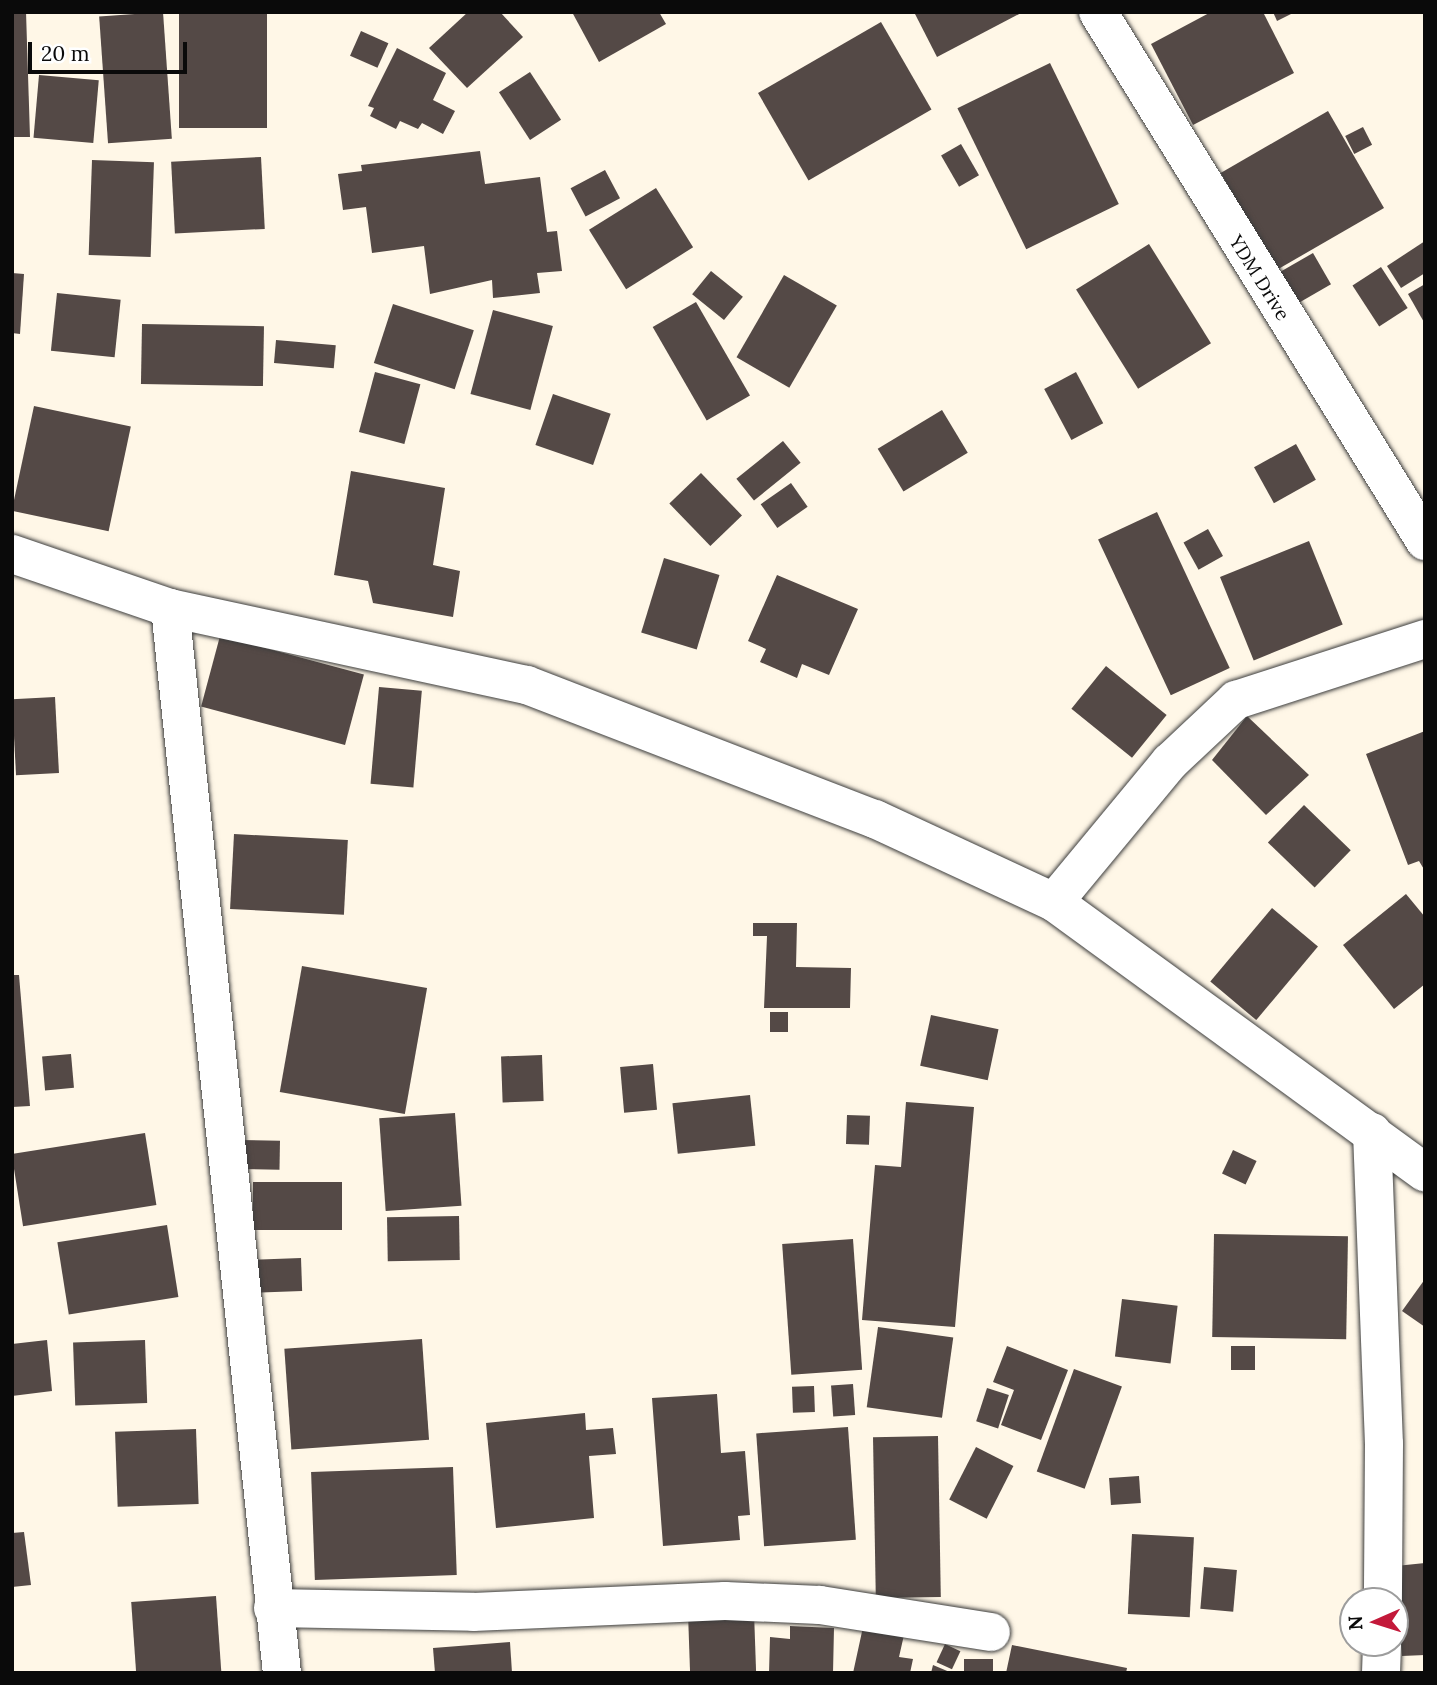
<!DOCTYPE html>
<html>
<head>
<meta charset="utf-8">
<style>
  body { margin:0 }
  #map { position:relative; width:1437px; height:1685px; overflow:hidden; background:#fff7e7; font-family:Lora,serif }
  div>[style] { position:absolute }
  .building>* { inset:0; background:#544946; transform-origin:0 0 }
  .roads { filter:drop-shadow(0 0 2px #3d3d3d) drop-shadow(0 0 2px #3d3d3d) }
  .minor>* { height:38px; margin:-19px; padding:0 19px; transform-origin:19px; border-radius:19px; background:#fff }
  span { translate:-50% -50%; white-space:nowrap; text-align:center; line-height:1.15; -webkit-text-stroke:7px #fff; paint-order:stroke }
  .street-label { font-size:19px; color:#0a0a0a }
  .frame { position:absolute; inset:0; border:14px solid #0a0a0a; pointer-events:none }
  .north { position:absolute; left:1339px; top:1587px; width:70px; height:70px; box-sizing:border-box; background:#fff; border:2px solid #9d9d9d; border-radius:50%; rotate:267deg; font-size:19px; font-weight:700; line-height:28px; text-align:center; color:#0a0a0a }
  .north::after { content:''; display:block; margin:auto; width:24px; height:32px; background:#c3193a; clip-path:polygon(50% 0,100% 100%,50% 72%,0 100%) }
  .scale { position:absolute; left:28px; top:42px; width:159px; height:32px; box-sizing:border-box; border:4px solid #0a0a0a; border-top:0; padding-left:9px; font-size:21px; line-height:24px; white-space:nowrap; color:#0a0a0a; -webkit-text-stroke:5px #fff; paint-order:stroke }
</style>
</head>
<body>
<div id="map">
  <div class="building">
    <i style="clip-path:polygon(12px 12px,26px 12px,30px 137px,12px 137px)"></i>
    <i style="left:163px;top:12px;width:127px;height:64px;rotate:86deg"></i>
    <i style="left:179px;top:12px;width:88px;height:116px"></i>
    <i style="clip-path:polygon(468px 12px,500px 12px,523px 37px,467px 88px,429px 48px)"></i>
    <i style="clip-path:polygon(572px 12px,659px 12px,666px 24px,599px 62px)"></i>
    <i style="clip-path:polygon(914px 12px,1023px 12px,937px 57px)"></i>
    <i style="clip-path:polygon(1211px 12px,1263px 12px,1294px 73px,1193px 125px,1151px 44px)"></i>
    <i style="clip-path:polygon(1273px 12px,1295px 12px,1277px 21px)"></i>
    <i style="left:881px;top:22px;width:101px;height:142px;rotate:60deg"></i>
    <i style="left:361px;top:31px;width:30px;height:27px;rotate:24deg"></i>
    <i style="clip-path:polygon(397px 48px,446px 73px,433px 100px,455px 111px,443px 134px,422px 123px,418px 129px,400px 121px,396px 129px,370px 116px,374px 108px,368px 106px)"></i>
    <i style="left:1050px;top:63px;width:157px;height:103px;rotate:64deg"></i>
    <i style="left:530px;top:72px;width:57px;height:37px;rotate:57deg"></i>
    <i style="left:39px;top:75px;width:60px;height:63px;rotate:5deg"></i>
    <i style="left:1328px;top:111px;width:112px;height:124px;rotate:60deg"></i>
    <i style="left:1363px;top:127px;width:20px;height:20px;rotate:63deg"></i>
    <i style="left:961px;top:144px;width:36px;height:23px;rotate:60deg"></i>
    <i style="clip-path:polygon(480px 151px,485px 184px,540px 177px,547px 232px,557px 231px,562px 271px,537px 273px,540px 293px,493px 298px,492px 280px,430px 294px,424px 246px,372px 253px,366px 207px,343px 210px,338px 174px,362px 171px,361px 165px)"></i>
    <i style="left:261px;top:157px;width:72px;height:90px;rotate:87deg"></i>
    <i style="left:92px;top:160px;width:62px;height:95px;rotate:2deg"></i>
    <i style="left:605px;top:170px;width:32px;height:39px;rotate:62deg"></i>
    <i style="left:656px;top:188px;width:70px;height:79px;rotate:58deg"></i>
    <i style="clip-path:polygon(1425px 241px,1425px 273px,1401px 288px,1387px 266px)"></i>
    <i style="left:1149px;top:244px;width:117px;height:86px;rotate:58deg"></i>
    <i style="left:1313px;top:253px;width:36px;height:52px;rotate:60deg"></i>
    <i style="left:1381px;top:267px;width:49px;height:34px;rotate:57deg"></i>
    <i style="left:711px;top:271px;width:41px;height:30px;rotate:39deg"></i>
    <i style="clip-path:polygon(12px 273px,24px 274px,20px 334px,12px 333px)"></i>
    <i style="left:784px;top:275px;width:61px;height:95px;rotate:30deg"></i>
    <i style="clip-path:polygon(1425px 284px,1425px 324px,1408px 294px)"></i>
    <i style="left:57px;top:293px;width:64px;height:58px;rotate:6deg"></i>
    <i style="left:696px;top:302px;width:108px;height:50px;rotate:60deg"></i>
    <i style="left:393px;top:304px;width:85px;height:62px;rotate:18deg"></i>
    <i style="left:493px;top:310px;width:62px;height:87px;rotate:15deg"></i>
    <i style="left:142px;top:324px;width:122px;height:60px;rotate:1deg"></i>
    <i style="left:276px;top:340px;width:60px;height:23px;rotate:5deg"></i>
    <i style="left:375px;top:372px;width:47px;height:62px;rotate:15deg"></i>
    <i style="left:1076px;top:372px;width:58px;height:36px;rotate:62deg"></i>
    <i style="left:553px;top:394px;width:61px;height:54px;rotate:19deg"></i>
    <i style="left:34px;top:406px;width:99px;height:107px;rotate:12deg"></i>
    <i style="left:942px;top:410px;width:50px;height:75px;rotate:59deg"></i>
    <i style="left:783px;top:441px;width:28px;height:60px;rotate:51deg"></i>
    <i style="left:1296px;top:444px;width:41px;height:48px;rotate:61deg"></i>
    <i style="clip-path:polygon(351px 471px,445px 488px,433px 565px,460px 571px,453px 617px,373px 603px,368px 581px,334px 575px)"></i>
    <i style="left:701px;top:473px;width:59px;height:44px;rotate:46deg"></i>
    <i style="left:791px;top:483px;width:29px;height:37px;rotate:55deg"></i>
    <i style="left:1157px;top:512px;width:172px;height:65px;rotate:65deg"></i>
    <i style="left:1208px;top:529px;width:31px;height:28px;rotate:61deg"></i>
    <i style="left:1309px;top:541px;width:90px;height:96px;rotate:68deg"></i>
    <i style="left:664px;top:558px;width:58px;height:78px;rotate:17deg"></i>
    <i style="clip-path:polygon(777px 575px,858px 609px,829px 675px,802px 664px,797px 678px,760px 662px,766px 649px,748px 641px)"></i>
    <i style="left:220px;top:636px;width:149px;height:73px;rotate:15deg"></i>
    <i style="left:1106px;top:666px;width:78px;height:55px;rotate:39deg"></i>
    <i style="left:379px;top:687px;width:43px;height:97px;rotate:5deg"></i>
    <i style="left:55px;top:697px;width:76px;height:43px;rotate:87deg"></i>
    <i style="clip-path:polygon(1247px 716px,1309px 775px,1266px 815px,1212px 760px)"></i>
    <i style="clip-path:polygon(1425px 731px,1425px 871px,1419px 861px,1408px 865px,1366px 754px)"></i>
    <i style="left:1304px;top:805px;width:65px;height:52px;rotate:44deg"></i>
    <i style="left:234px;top:834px;width:114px;height:75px;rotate:3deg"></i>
    <i style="clip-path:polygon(1406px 894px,1425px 917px,1425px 984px,1394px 1009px,1343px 945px)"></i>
    <i style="left:1272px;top:908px;width:60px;height:96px;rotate:40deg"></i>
    <i style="clip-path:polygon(753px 923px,797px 923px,796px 967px,851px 968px,850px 1008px,764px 1008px,767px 936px,753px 936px)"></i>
    <i style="left:302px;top:966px;width:127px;height:128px;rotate:10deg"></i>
    <i style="clip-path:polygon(12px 975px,19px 975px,30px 1106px,12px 1107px)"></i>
    <i style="left:770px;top:1012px;width:18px;height:20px"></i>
    <i style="left:931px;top:1015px;width:69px;height:52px;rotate:12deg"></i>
    <i style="left:71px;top:1054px;width:34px;height:29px;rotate:85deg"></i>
    <i style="left:542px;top:1055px;width:46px;height:41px;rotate:88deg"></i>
    <i style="left:653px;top:1064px;width:46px;height:33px;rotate:85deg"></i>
    <i style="left:750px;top:1095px;width:51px;height:78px;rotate:84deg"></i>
    <i style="clip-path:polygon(906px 1102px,974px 1107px,955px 1327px,862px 1320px,875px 1165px,901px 1167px)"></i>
    <i style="left:455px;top:1113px;width:93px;height:76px;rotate:86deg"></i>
    <i style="left:847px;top:1115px;width:23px;height:29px;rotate:2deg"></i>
    <i style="left:145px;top:1133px;width:73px;height:135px;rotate:81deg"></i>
    <i style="left:239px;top:1140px;width:41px;height:29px;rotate:1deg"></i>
    <i style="left:1233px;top:1150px;width:26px;height:26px;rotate:25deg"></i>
    <i style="left:253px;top:1182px;width:89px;height:48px"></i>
    <i style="left:459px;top:1216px;width:44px;height:72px;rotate:89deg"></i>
    <i style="left:167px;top:1225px;width:73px;height:111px;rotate:81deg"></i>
    <i style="left:1214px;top:1234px;width:134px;height:103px;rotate:1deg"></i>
    <i style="left:853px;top:1239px;width:131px;height:71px;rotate:86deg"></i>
    <i style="left:301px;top:1258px;width:33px;height:56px;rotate:88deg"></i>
    <i style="clip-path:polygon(1425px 1279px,1425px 1327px,1402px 1311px)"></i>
    <i style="left:1122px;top:1299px;width:56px;height:58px;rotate:7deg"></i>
    <i style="left:878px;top:1327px;width:76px;height:81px;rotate:8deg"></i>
    <i style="left:422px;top:1339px;width:101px;height:138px;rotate:86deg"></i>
    <i style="clip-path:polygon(47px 1340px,52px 1391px,12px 1396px,12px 1344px)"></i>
    <i style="left:145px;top:1340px;width:63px;height:72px;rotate:88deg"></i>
    <i style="clip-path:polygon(1007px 1346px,1068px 1370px,1041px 1440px,1001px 1425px,1014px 1390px,993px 1382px)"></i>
    <i style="left:1231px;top:1346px;width:24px;height:24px"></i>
    <i style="left:1074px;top:1369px;width:51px;height:109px;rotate:20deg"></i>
    <i style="left:853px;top:1384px;width:31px;height:22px;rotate:86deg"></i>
    <i style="left:814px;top:1386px;width:26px;height:22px;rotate:88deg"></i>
    <i style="left:987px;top:1388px;width:23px;height:35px;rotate:18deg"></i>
    <i style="clip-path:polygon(717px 1394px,721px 1453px,745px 1451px,750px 1515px,738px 1516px,740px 1540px,663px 1546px,652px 1398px)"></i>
    <i style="clip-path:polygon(585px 1413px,586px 1430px,613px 1428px,616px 1454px,589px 1456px,594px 1518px,496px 1528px,486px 1423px)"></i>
    <i style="left:848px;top:1427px;width:113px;height:92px;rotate:86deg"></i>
    <i style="left:196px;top:1429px;width:75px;height:81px;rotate:88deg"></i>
    <i style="left:938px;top:1436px;width:161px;height:65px;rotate:89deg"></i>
    <i style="left:976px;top:1447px;width:42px;height:59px;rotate:27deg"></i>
    <i style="left:453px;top:1467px;width:108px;height:142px;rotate:88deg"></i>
    <i style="left:1139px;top:1476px;width:27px;height:30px;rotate:86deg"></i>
    <i style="clip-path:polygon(24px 1532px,31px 1585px,12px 1587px,12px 1533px)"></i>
    <i style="left:1132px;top:1534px;width:62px;height:80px;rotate:3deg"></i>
    <i style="clip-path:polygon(1425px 1563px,1425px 1655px,1402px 1656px,1396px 1566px)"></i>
    <i style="left:1204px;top:1567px;width:33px;height:42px;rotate:5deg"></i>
    <i style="left:216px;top:1596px;width:77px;height:85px;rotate:86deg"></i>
    <i style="left:754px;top:1612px;width:61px;height:66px;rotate:88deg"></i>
    <i style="clip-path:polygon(790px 1626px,834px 1628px,833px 1673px,769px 1673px,770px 1637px,790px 1639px)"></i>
    <i style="clip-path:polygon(863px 1627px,904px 1635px,899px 1657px,913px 1659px,910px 1673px,853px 1673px)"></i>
    <i style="clip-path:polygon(510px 1642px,512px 1673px,435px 1673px,433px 1648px)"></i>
    <i style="left:945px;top:1644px;width:17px;height:20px;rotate:25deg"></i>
    <i style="clip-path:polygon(1012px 1645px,1127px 1668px,1126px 1673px,1006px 1673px)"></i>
    <i style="left:993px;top:1659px;width:14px;height:29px;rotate:90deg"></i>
    <i style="clip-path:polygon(933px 1665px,952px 1673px,931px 1673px)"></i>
  </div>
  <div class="roads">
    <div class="minor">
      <i style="left:1098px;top:12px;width:622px;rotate:58.28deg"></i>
      <i style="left:12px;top:554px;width:167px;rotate:18.9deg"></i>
      <i style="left:170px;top:608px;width:365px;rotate:12.2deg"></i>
      <i style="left:527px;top:685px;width:373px;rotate:21.1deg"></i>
      <i style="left:875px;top:819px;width:197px;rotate:24.9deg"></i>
      <i style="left:1054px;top:902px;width:459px;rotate:36.1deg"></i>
      <i style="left:170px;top:608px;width:1071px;rotate:84deg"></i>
      <i style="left:1054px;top:902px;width:182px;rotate:-50.4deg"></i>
      <i style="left:1170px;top:762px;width:91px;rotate:-43.2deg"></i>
      <i style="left:1236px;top:700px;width:199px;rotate:-17.9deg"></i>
      <i style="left:1372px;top:1132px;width:312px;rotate:87.8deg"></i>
      <i style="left:1384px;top:1444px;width:157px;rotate:90.4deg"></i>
      <i style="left:273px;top:1608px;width:200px;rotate:1.1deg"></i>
      <i style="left:473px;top:1612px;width:252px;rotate:-2.5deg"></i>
      <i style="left:725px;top:1601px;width:95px;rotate:2.4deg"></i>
      <i style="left:820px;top:1605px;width:173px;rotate:9deg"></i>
      <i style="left:1381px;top:1673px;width:30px;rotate:-88deg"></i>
    </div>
  </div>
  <div class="street-label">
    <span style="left:1259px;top:278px;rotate:58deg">YDM Drive</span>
  </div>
  <div class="frame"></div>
  <div class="north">N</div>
  <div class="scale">20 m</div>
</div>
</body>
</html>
